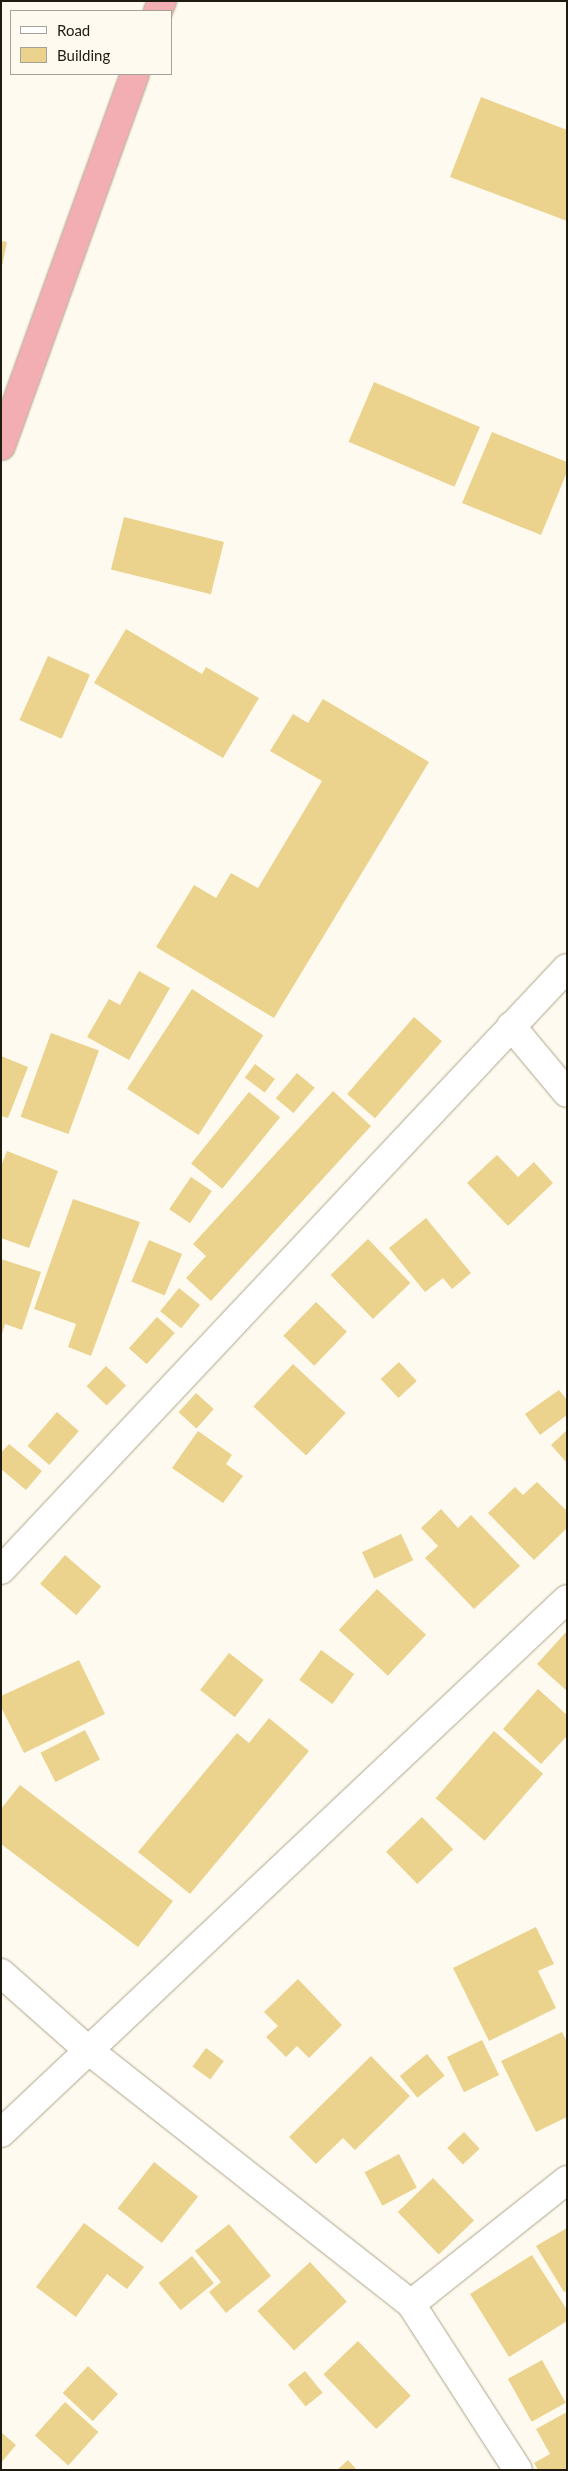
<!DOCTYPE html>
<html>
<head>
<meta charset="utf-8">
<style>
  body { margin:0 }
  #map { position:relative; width:568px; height:2471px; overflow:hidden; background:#fefaef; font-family:Lato,sans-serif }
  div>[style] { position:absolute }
  .building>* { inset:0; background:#ebd38d; transform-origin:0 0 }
  .roads { filter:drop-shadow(0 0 1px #ada48a) drop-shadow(0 0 1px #ada48a) }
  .minor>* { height:28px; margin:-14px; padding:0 14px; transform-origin:14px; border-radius:14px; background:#fff }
  .trunk>* { height:28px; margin:-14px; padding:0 14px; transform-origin:14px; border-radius:14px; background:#f3aeb4 }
  span { translate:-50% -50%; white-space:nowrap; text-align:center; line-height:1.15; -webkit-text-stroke:4.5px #fefaef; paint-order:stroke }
  .frame { position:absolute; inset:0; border:2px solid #1e1b11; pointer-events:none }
  .legend { position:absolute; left:10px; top:10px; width:162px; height:65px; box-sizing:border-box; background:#fefaef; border:1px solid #a4a196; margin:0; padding:6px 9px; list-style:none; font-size:15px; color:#1e1b11 }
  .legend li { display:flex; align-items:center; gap:10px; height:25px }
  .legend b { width:25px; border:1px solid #a4a196 }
</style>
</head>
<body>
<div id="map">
  <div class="building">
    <i style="clip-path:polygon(481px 97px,567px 130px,567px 221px,450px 177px)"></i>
    <i style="clip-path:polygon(1px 241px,7px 242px,2px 266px,1px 266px)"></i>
    <i style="left:374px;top:382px;width:115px;height:65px;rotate:23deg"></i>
    <i style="clip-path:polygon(492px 432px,567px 462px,567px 472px,541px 535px,462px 503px)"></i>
    <i style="left:124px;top:517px;width:103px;height:54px;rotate:14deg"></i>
    <i style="clip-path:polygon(126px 629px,202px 674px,206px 667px,259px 698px,223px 758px,94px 683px)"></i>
    <i style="left:48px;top:656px;width:46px;height:70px;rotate:24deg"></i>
    <i style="clip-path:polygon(323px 699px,429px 762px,274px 1018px,156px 947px,194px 885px,216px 898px,231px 873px,258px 888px,322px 781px,270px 751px,293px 714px,308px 723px)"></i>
    <i style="clip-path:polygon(139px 971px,170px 988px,129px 1060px,87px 1037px,109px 999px,120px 1005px)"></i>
    <i style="left:192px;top:989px;width:85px;height:119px;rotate:33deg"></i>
    <i style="left:414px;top:1017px;width:37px;height:102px;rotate:41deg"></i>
    <i style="left:51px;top:1033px;width:51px;height:89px;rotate:20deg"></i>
    <i style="clip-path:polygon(1px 1056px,28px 1067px,8px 1118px,1px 1116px)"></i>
    <i style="left:255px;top:1064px;width:25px;height:17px;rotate:37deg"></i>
    <i style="left:297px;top:1073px;width:23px;height:33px;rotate:40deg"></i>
    <i style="clip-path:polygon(333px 1091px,371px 1126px,211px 1301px,186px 1278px,206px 1256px,193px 1244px)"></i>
    <i style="left:249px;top:1092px;width:40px;height:92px;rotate:39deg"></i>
    <i style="clip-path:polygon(7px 1151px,58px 1171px,29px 1248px,1px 1238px,1px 1166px)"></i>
    <i style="clip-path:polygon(497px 1155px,518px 1177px,534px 1162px,553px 1183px,508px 1226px,467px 1183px)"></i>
    <i style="left:191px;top:1177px;width:25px;height:39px;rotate:34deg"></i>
    <i style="clip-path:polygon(73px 1199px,140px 1222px,91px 1356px,68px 1347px,76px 1324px,34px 1309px)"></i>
    <i style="clip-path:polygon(426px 1218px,471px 1273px,452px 1289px,443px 1278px,425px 1292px,389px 1248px)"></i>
    <i style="left:368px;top:1239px;width:61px;height:52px;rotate:46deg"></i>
    <i style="left:149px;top:1240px;width:36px;height:45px;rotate:23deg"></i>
    <i style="clip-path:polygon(1px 1259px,41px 1272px,22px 1330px,5px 1324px,2px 1334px)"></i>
    <i style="left:179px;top:1288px;width:27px;height:30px;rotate:39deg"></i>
    <i style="left:316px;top:1302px;width:43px;height:47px;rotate:44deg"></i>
    <i style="left:157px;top:1317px;width:24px;height:42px;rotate:42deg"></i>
    <i style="left:399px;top:1362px;width:26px;height:25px;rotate:47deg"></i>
    <i style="left:293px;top:1364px;width:72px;height:58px;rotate:43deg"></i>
    <i style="left:106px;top:1366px;width:28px;height:28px;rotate:44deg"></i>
    <i style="clip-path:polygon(559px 1390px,567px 1400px,567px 1415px,540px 1435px,525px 1414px)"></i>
    <i style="left:196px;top:1393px;width:24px;height:26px;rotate:42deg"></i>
    <i style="left:57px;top:1412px;width:29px;height:45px;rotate:41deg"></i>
    <i style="clip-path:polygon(567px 1430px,567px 1463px,551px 1445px)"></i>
    <i style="clip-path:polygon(198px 1431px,232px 1455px,226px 1464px,243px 1476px,223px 1503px,172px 1468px)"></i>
    <i style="clip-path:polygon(9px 1444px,42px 1471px,26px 1490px,1px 1469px,1px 1453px)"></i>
    <i style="clip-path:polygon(537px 1482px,567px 1511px,567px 1528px,534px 1560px,488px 1513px,515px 1487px,523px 1495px)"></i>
    <i style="clip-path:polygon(441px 1509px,458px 1528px,471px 1515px,520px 1566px,474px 1609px,425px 1558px,438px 1546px,421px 1528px)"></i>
    <i style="left:401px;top:1534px;width:29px;height:43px;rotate:65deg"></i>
    <i style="left:65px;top:1555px;width:48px;height:38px;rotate:41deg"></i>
    <i style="left:377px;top:1589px;width:67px;height:56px;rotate:43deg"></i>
    <i style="clip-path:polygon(567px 1631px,567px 1691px,537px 1664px)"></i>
    <i style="left:321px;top:1650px;width:41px;height:37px;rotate:36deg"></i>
    <i style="left:229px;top:1653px;width:44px;height:47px;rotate:38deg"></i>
    <i style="clip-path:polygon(79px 1660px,105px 1714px,24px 1753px,1px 1707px,1px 1696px)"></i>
    <i style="clip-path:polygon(538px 1689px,567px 1715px,567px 1736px,541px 1764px,503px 1729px)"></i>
    <i style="clip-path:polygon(269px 1718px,309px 1751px,190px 1894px,138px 1852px,237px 1733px,249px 1743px)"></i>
    <i style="left:85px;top:1730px;width:33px;height:50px;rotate:63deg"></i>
    <i style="left:494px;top:1731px;width:65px;height:89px;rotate:41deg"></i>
    <i style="clip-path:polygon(20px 1785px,173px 1901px,138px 1947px,1px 1844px,1px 1809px)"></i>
    <i style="left:422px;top:1817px;width:45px;height:50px;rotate:46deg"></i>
    <i style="clip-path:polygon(536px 1927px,554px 1964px,538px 1971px,556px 2008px,489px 2041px,453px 1968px)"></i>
    <i style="clip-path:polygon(298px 1979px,342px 2025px,309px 2058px,297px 2046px,286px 2057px,266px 2037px,278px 2026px,264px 2012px)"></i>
    <i style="clip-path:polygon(562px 2032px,567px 2042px,567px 2117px,536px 2132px,501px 2061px)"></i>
    <i style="left:482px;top:2040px;width:39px;height:39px;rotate:64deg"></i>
    <i style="left:206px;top:2048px;width:22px;height:23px;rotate:36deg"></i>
    <i style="left:427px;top:2054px;width:28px;height:35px;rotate:51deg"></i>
    <i style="clip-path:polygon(371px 2056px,410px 2096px,355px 2150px,343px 2138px,316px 2164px,289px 2137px)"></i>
    <i style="left:464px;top:2132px;width:23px;height:23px;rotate:47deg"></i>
    <i style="left:399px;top:2154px;width:38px;height:39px;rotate:62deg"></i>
    <i style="left:154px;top:2162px;width:56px;height:59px;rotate:38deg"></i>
    <i style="left:433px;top:2178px;width:59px;height:49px;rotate:46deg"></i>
    <i style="clip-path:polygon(84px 2223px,144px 2267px,127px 2289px,107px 2274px,76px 2317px,36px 2287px)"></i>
    <i style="clip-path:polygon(229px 2224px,271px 2276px,226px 2313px,209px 2292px,221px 2282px,195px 2251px)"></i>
    <i style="clip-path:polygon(567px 2228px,567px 2291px,564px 2292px,536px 2246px)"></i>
    <i style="clip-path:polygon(532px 2255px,567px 2310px,567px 2321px,509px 2357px,470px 2294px)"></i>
    <i style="left:192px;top:2256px;width:35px;height:43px;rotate:51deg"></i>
    <i style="left:310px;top:2262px;width:54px;height:72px;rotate:47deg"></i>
    <i style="left:358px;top:2341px;width:76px;height:48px;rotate:46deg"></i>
    <i style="left:542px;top:2360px;width:49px;height:39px;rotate:61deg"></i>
    <i style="left:88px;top:2366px;width:41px;height:37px;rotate:43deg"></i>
    <i style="left:305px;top:2371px;width:28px;height:22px;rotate:51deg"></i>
    <i style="left:65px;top:2402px;width:45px;height:45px;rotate:42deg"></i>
    <i style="clip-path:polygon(567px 2412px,567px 2470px,538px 2470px,534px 2463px,550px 2454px,536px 2429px)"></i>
    <i style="clip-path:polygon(1px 2432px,16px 2445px,1px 2463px)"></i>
    <i style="clip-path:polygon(348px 2460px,357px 2470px,337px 2470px)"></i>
  </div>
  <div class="roads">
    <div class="minor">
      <i style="left:511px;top:1026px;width:87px;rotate:50.1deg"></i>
      <i style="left:1px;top:1570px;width:826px;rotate:-46.77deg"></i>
      <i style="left:1px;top:1973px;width:115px;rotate:41.5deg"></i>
      <i style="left:87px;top:2049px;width:412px;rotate:38.2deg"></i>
      <i style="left:411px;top:2304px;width:197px;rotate:57.2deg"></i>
      <i style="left:1px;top:2133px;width:778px;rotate:-43.33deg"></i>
      <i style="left:411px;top:2304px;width:199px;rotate:-38.5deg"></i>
    </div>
    <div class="trunk">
      <i style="left:158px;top:11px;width:11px;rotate:-68deg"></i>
      <i style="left:1px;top:446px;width:395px;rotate:-70.2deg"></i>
    </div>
  </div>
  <div class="frame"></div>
  <ul class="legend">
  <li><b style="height:6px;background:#fff"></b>Road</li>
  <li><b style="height:14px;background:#ebd38d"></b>Building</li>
  </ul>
</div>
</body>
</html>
